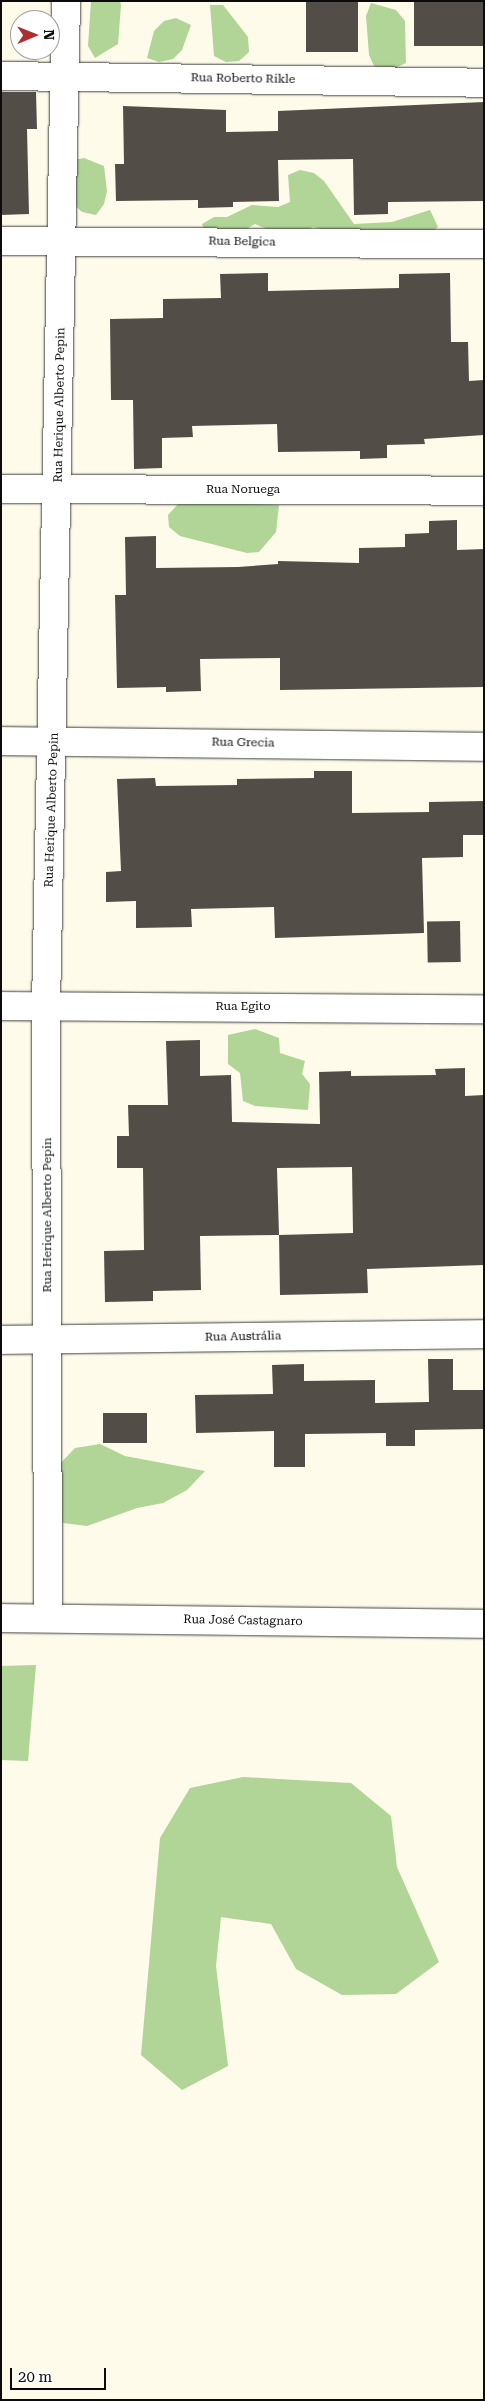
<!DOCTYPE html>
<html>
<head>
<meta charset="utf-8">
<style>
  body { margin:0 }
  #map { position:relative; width:485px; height:2401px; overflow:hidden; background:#fefbea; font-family:"Roboto Serif",serif }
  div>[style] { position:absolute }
  .forest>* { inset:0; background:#b0d597 }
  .building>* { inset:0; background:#534d48; transform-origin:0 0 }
  .roads { filter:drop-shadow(0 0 1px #3e3e3e) drop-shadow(0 0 1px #3e3e3e) }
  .minor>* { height:28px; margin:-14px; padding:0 14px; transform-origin:14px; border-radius:14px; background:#fff }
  span { translate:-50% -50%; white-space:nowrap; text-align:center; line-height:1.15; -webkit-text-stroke:5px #fff; paint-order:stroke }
  .street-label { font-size:12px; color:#0b0b0b }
  .frame { position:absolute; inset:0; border:2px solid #0b0b0b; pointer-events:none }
  .north { position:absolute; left:10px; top:10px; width:50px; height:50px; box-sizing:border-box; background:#fff; border:1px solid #9d9d9d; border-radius:50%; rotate:89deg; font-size:14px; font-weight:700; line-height:20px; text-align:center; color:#0b0b0b }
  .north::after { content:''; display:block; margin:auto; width:18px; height:22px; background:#b12d2d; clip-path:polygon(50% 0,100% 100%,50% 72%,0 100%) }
  .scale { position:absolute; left:10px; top:2368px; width:96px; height:22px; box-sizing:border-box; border:2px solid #0b0b0b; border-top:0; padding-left:6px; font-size:15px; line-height:18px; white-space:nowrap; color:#0b0b0b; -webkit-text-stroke:4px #fff; paint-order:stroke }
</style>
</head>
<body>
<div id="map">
  <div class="forest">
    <i style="clip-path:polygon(91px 1px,120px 1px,121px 5px,118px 44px,95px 58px,88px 46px)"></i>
    <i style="clip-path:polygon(371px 3px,396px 10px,405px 21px,406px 63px,387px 72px,374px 66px,369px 55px,366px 16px)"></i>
    <i style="clip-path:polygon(210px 5px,223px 5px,248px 37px,249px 52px,239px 61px,226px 62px,214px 56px)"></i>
    <i style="clip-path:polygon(176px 18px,191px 25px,182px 50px,173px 59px,159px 62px,147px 58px,154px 31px,164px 21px)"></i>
    <i style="clip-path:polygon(84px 158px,104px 166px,107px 191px,104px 204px,96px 215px,82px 212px,72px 203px,74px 160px)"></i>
    <i style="clip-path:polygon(300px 170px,314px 173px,324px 181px,354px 224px,392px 222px,430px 210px,438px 227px,428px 235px,326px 230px,313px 227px,290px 239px,255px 224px,233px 237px,207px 237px,202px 224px,214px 217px,227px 217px,252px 205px,278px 207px,290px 202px,288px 175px)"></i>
    <i style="clip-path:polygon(190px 501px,279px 505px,276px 532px,259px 552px,247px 553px,180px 536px,169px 527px,168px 515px,178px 504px)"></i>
    <i style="clip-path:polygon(255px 1029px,279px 1038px,280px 1053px,305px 1061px,302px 1074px,310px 1084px,308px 1110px,255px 1106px,243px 1101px,240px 1073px,228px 1064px,228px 1035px)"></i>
    <i style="clip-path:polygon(100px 1444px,125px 1456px,205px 1471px,187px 1490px,163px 1503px,137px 1508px,87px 1526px,63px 1523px,56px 1496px,56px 1468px,75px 1448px)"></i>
    <i style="clip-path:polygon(36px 1665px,28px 1761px,1px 1760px,1px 1666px)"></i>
    <i style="clip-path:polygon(243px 1777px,351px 1783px,391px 1816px,397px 1867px,439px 1962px,396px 1994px,342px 1995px,296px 1969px,271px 1924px,221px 1917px,216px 1966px,228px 2066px,182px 2090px,141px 2055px,160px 1838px,190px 1788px)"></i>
  </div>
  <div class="building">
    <i style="left:306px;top:1px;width:52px;height:51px"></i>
    <i style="left:414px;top:1px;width:70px;height:45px"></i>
    <i style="clip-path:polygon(1px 92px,36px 92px,37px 129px,27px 129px,29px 214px,1px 215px)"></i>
    <i style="clip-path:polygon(484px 102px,484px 201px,388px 202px,388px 214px,354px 215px,353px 159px,278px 160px,279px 201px,233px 202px,233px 207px,198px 208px,198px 200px,116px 201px,115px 164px,124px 164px,123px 106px,226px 110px,226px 132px,278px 131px,278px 111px)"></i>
    <i style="clip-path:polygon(268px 273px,268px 291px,399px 288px,399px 274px,450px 273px,451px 342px,468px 342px,469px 381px,484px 380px,484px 435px,424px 439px,425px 444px,387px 445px,387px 458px,360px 459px,360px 451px,278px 452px,277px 424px,192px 426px,193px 437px,162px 438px,162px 468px,134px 469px,133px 400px,111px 400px,110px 319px,163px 318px,163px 299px,221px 298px,220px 274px)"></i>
    <i style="clip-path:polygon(457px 520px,457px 550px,484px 549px,484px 687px,280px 690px,280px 658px,200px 659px,201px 691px,166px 692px,166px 687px,117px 688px,115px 595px,126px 595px,125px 537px,156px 536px,156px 568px,238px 567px,278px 564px,278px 561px,359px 563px,359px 548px,405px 547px,405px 534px,429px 533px,429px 521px)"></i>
    <i style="clip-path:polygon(314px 771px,352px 771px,352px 813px,429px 812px,429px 802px,484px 801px,484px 835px,463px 835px,463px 857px,422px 858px,424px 933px,275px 938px,274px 907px,191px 909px,192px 927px,136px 928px,136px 901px,106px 902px,106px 872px,121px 871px,117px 779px,155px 778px,156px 786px,237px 785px,237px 779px,314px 778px)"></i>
    <i style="left:460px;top:921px;width:41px;height:33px;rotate:89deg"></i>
    <i style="clip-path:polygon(evenodd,200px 1040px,200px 1076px,231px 1075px,232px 1122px,320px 1124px,319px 1072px,351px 1071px,351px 1076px,436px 1075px,435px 1069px,465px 1068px,465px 1096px,484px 1095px,484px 1265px,367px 1269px,368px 1293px,280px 1295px,279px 1235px,200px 1236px,201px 1290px,153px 1291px,153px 1301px,105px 1302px,104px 1251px,144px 1250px,143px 1168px,117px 1168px,117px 1136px,129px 1136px,128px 1105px,168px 1105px,166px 1041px,200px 1040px,352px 1167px,353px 1233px,279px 1235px,277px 1168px,352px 1167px)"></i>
    <i style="clip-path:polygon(428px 1359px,453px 1359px,453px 1390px,484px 1390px,484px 1429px,415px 1430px,415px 1446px,386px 1446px,386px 1433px,305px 1434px,305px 1467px,274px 1467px,274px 1431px,196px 1433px,195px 1395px,273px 1394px,272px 1365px,304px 1364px,304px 1381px,375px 1380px,375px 1403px,429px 1402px)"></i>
    <i style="left:147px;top:1413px;width:30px;height:44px;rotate:90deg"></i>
  </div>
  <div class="roads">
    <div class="minor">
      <i style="left:1px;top:76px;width:483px;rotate:0.8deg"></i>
      <i style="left:1px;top:241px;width:483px;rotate:0.4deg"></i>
      <i style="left:1px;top:489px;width:483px;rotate:0.2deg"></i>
      <i style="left:1px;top:741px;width:483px;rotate:0.7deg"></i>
      <i style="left:1px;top:1006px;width:483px;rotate:0.4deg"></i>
      <i style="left:1px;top:1340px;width:483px;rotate:-0.7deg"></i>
      <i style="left:1px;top:1618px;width:483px;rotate:0.7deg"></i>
      <i style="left:48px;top:1618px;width:612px;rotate:-90.19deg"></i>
      <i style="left:46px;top:1006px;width:1005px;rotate:-88.86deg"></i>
    </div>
  </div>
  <div class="street-label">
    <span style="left:243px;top:79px;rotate:1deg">Rua Roberto Rikle</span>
    <span style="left:242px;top:242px;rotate:1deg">Rua Belgica</span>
    <span style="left:60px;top:405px;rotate:-89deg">Rua Herique Alberto Pepin</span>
    <span style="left:243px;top:490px">Rua Noruega</span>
    <span style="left:243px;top:743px;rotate:1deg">Rua Grecia</span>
    <span style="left:52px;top:810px;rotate:-88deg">Rua Herique Alberto Pepin</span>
    <span style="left:243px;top:1007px">Rua Egito</span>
    <span style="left:48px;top:1215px;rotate:-90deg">Rua Herique Alberto Pepin</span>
    <span style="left:243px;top:1337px;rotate:-1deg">Rua Austrália</span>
    <span style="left:243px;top:1621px;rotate:1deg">Rua José Castagnaro</span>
  </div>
  <div class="frame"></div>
  <div class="north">N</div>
  <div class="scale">20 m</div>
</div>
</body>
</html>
